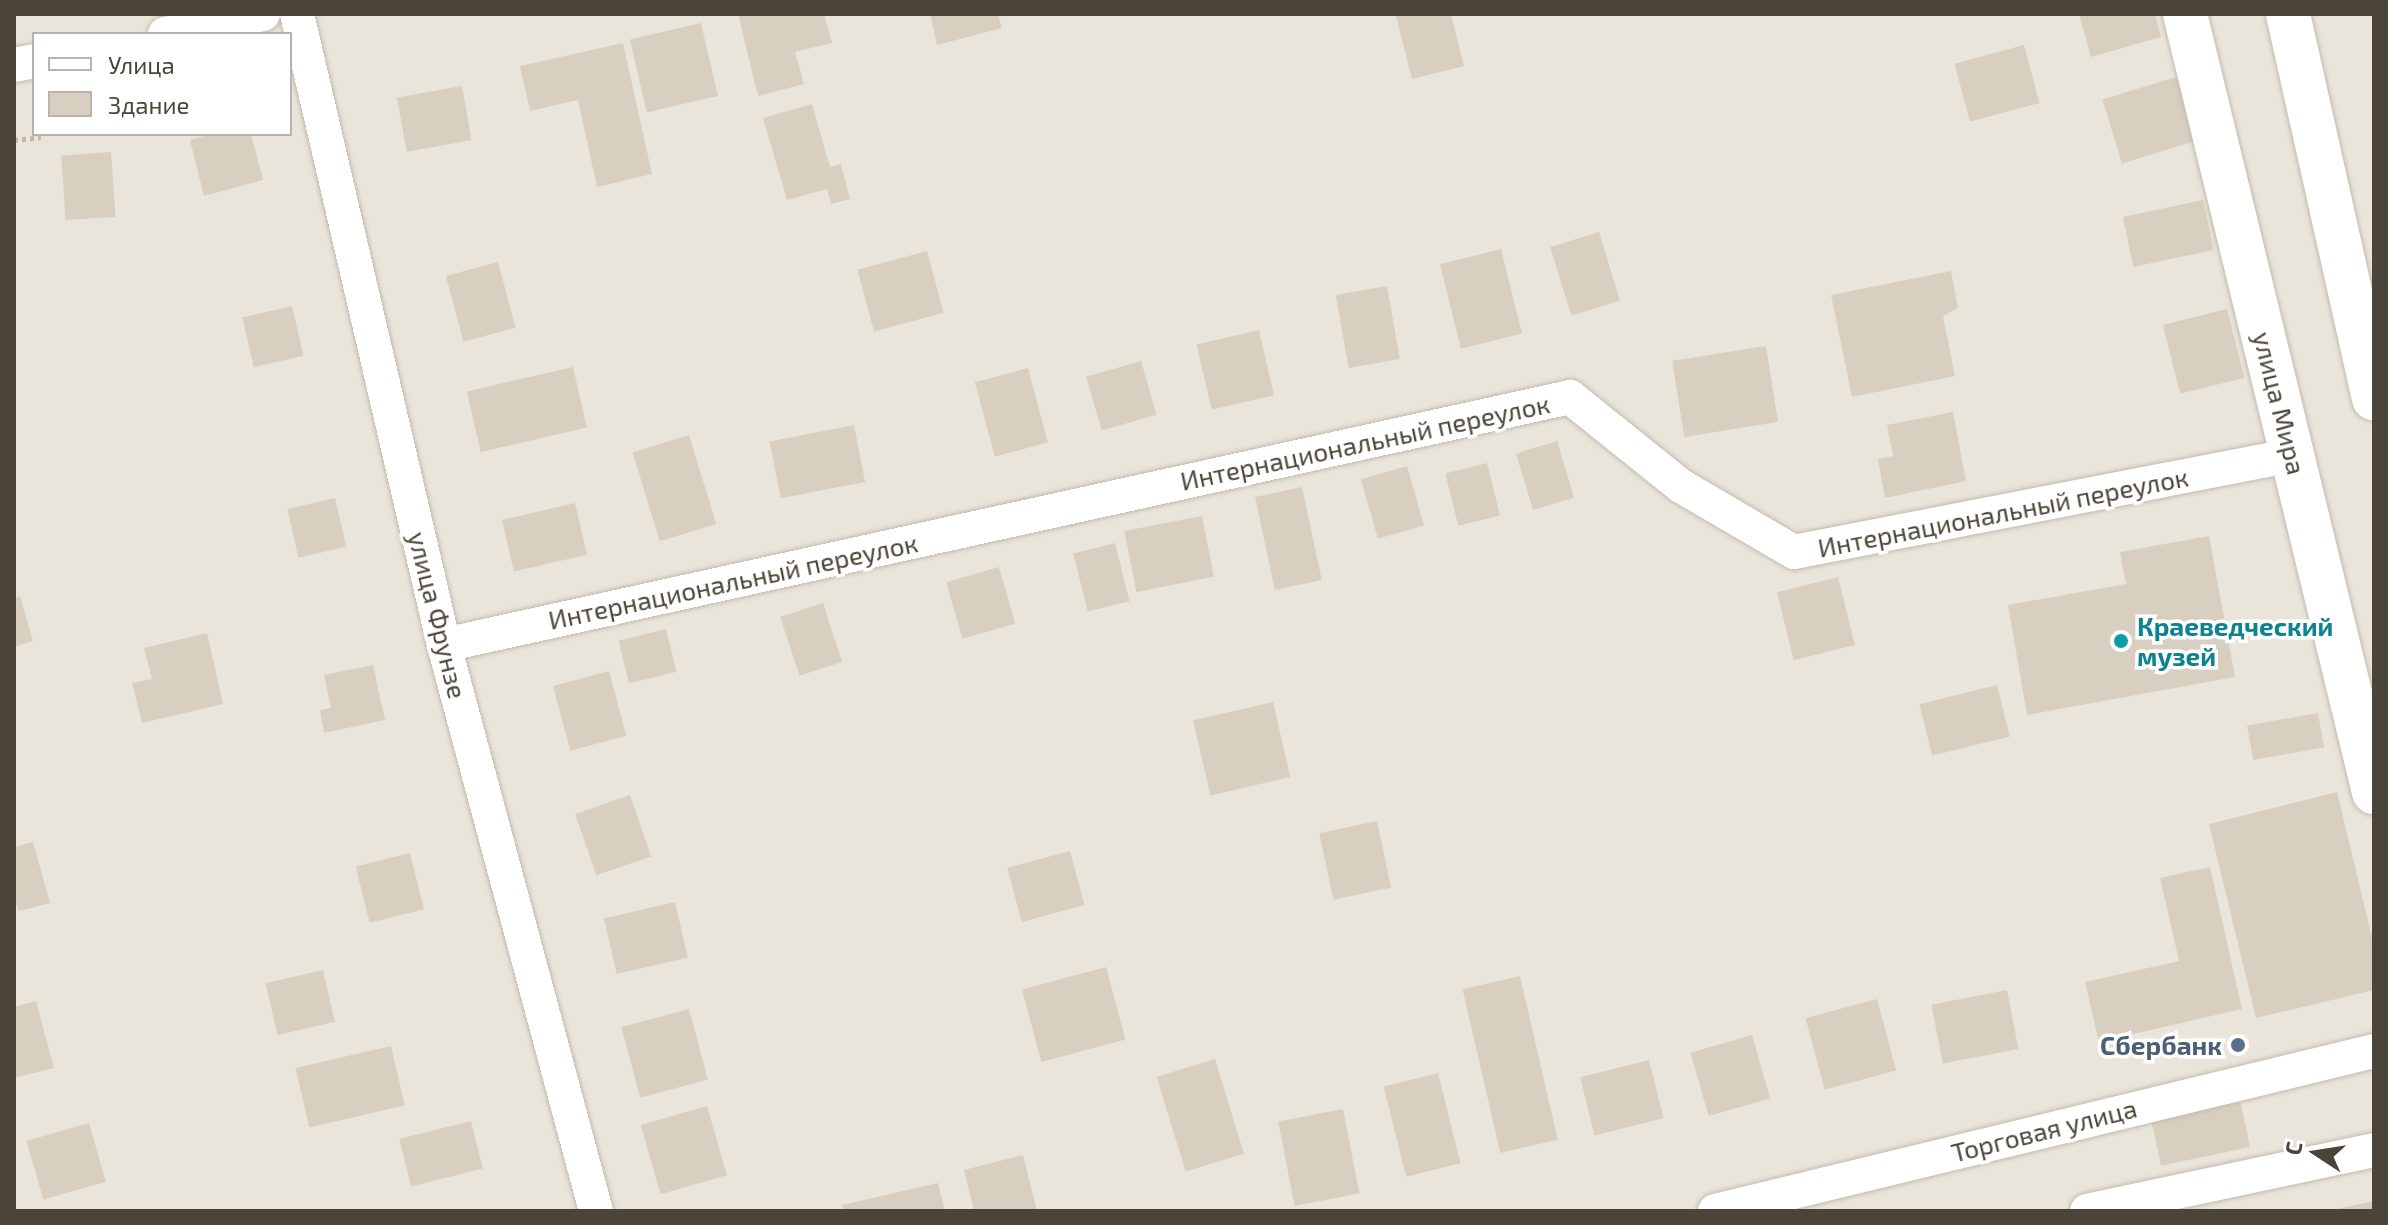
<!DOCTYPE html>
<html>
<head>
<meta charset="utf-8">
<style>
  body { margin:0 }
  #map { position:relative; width:2388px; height:1225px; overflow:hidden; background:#f6f3ec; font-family:"Exo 2",sans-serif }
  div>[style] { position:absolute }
  .residential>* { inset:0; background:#eae5da }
  .building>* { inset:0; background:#d8cfc1; transform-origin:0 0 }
  .path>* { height:5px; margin-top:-2.5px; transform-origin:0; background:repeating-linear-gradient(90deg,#c4b79f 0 4px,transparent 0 8px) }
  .roads { filter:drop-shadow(0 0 2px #c2bbae) drop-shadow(0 0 2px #c2bbae) }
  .minor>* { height:34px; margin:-17px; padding:0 17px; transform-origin:17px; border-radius:17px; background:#fff }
  .tertiary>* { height:44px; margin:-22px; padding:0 22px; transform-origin:22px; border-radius:22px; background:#fff }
  .dots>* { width:22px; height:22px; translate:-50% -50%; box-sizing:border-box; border:4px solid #fff; border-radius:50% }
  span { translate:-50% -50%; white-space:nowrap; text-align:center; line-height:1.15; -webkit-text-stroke:7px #fff; paint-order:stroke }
  .street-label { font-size:26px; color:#4b4439 }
  .culture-label { font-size:26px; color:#0d838f; font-weight:700 }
  .left { translate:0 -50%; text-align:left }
  .service-label { font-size:26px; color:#4e5e75; font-weight:700 }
  .right { translate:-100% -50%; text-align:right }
  .frame { position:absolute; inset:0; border:16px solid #4b4439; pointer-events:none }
  .legend { position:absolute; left:32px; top:32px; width:260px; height:104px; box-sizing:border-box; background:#fff; border:2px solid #b7b4b0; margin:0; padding:10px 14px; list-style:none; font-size:24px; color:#4b4439 }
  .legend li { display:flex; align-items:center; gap:16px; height:40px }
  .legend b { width:40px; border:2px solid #b7b4b0 }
  .north { position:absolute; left:2276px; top:1113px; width:80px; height:80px; -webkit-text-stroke:6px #fff; paint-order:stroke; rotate:282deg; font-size:22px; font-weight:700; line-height:32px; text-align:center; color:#4b4439 }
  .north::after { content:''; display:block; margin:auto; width:28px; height:36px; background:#4b4439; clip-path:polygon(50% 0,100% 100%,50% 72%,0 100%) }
</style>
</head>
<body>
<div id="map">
  <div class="residential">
    <i style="clip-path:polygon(evenodd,14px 14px,2374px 14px,2374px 1211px,14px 1211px,14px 14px,34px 34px,290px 34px,290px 134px,34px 134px,34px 34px)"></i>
  </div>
  <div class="building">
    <i style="clip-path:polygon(738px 14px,824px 14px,832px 43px,795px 52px,804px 84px,758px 96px)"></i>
    <i style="clip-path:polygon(930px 14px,998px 14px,1002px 28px,937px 45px)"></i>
    <i style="clip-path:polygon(1451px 14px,1464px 66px,1412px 79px,1396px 16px)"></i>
    <i style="clip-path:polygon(2079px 14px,2155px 14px,2161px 37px,2091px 57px)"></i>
    <i style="left:701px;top:23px;width:75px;height:73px;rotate:77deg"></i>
    <i style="clip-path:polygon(623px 43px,652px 174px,597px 187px,578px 100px,530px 111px,520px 66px)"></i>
    <i style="left:2024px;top:45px;width:60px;height:72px;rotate:75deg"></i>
    <i style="left:2176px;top:77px;width:67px;height:77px;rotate:73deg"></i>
    <i style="left:462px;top:86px;width:55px;height:66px;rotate:80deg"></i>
    <i style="clip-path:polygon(812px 104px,830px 167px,841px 164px,850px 199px,831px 204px,827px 189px,787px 200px,763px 118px)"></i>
    <i style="clip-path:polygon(211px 134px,251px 134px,263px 180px,204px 196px,190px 140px)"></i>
    <i style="left:111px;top:152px;width:65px;height:50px;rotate:86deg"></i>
    <i style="left:2203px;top:200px;width:51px;height:82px;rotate:78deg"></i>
    <i style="left:1599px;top:232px;width:72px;height:51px;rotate:73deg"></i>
    <i style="left:1501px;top:249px;width:87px;height:63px;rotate:76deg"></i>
    <i style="left:927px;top:251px;width:64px;height:72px;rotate:75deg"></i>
    <i style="left:498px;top:262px;width:68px;height:54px;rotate:75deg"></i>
    <i style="clip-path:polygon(1951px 271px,1958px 308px,1943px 316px,1955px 376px,1852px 397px,1831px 295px)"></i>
    <i style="left:1387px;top:286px;width:74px;height:52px;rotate:80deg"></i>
    <i style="left:292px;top:306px;width:51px;height:51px;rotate:77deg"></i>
    <i style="left:2227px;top:309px;width:71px;height:66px;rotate:76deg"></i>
    <i style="left:1259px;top:330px;width:67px;height:64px;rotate:77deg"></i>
    <i style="left:1766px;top:346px;width:77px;height:95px;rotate:81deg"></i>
    <i style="left:1141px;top:361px;width:56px;height:57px;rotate:74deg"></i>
    <i style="left:573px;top:367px;width:62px;height:109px;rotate:77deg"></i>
    <i style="left:1028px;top:368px;width:77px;height:55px;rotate:75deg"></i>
    <i style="clip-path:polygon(1953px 412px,1966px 481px,1885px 498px,1878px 459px,1893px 456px,1887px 425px)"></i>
    <i style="left:854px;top:425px;width:58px;height:86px;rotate:79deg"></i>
    <i style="left:689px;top:435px;width:93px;height:59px;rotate:73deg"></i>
    <i style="left:1557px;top:441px;width:59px;height:43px;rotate:73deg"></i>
    <i style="left:1487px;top:463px;width:54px;height:43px;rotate:76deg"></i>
    <i style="left:1407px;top:466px;width:62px;height:48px;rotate:74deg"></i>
    <i style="left:1302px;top:487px;width:95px;height:48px;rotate:78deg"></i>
    <i style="left:335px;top:498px;width:50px;height:49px;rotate:77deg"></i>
    <i style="left:575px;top:503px;width:53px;height:75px;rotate:77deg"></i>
    <i style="left:1202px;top:516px;width:62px;height:79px;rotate:79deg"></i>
    <i style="clip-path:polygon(2209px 536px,2235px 677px,2027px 715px,2008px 605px,2126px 584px,2120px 552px)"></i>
    <i style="left:1115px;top:543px;width:60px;height:43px;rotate:76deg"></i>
    <i style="left:999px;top:567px;width:59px;height:55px;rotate:74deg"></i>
    <i style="left:1838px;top:577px;width:70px;height:63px;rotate:76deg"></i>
    <i style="clip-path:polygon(20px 596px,33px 641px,14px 647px,14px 598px)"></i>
    <i style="left:823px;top:603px;width:62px;height:45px;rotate:72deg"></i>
    <i style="left:666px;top:629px;width:44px;height:49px;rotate:76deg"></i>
    <i style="clip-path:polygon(207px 633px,223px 704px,142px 723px,132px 683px,152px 679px,144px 648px)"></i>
    <i style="clip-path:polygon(373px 665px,385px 720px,324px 733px,320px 710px,331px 708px,324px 675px)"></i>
    <i style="left:609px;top:671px;width:67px;height:58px;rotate:75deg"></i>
    <i style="left:1997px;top:685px;width:53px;height:80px;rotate:76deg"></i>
    <i style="left:1273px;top:702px;width:77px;height:82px;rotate:77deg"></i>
    <i style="left:2318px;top:713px;width:35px;height:72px;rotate:80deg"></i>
    <i style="clip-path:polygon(2337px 792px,2374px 946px,2374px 990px,2256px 1018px,2209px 824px)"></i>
    <i style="left:630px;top:795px;width:65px;height:58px;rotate:71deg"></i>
    <i style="left:1377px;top:821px;width:68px;height:59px;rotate:78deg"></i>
    <i style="clip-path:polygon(33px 842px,50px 903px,19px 911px,14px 900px,14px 847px)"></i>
    <i style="left:1070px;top:851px;width:56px;height:65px;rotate:75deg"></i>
    <i style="left:410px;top:853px;width:58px;height:56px;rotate:76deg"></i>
    <i style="clip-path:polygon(2210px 867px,2242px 1009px,2099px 1042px,2085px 982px,2179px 961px,2160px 878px)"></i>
    <i style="left:675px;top:902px;width:57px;height:73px;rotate:77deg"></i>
    <i style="left:1106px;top:967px;width:75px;height:87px;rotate:75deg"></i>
    <i style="left:323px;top:970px;width:53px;height:59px;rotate:77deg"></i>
    <i style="left:1520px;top:976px;width:168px;height:59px;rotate:77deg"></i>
    <i style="left:2007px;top:990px;width:60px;height:77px;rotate:79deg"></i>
    <i style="left:1877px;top:999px;width:74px;height:74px;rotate:75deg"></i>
    <i style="clip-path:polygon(36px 1001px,54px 1068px,14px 1078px,14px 1007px)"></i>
    <i style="left:689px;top:1009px;width:73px;height:70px;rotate:75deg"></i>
    <i style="left:1752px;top:1035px;width:66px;height:64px;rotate:74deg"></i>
    <i style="left:391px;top:1046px;width:61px;height:98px;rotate:77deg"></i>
    <i style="left:1215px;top:1059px;width:99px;height:61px;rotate:73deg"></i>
    <i style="left:1649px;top:1060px;width:60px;height:71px;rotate:76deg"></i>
    <i style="left:1438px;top:1073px;width:93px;height:56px;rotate:76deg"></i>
    <i style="left:2240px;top:1100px;width:48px;height:91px;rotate:78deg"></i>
    <i style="left:707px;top:1106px;width:72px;height:69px;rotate:74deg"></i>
    <i style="left:1343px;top:1109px;width:86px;height:66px;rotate:79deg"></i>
    <i style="left:471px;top:1121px;width:49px;height:74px;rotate:76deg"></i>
    <i style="left:89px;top:1123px;width:61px;height:65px;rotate:74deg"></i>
    <i style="clip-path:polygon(1023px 1155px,1037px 1211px,974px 1211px,964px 1170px)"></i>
    <i style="clip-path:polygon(938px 1183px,945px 1211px,843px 1211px,842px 1205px)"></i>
    <i style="clip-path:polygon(2374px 1201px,2374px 1211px,2333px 1211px,2332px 1210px)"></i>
  </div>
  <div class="path">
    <i style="left:14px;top:140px;width:27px;rotate:-6deg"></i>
  </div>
  <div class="roads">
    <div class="minor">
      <i style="left:297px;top:14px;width:648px;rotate:76.89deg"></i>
      <i style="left:444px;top:645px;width:586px;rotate:74.97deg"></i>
      <i style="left:165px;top:34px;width:100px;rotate:-11.5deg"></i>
      <i style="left:14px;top:65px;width:20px;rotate:-11deg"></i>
      <i style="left:444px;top:645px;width:1153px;rotate:-12.42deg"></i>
      <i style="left:1570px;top:397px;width:142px;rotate:38.7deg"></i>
      <i style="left:1681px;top:486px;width:131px;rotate:30.3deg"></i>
      <i style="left:1794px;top:552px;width:508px;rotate:-11deg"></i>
      <i style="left:1715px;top:1211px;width:678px;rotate:-13.65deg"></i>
      <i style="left:2087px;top:1211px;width:293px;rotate:-12deg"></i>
    </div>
    <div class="tertiary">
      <i style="left:2185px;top:14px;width:801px;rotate:76.35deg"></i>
      <i style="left:2288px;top:14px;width:394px;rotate:77.4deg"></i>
    </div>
  </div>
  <div class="dots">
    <i style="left:2121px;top:641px;background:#0f9aa8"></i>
    <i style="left:2238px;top:1045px;background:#5c6f8a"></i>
  </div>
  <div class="street-label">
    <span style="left:2280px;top:403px;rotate:76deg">улица Мира</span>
    <span style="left:1365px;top:442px;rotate:-12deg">Интернациональный переулок</span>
    <span style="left:2003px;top:512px;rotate:-11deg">Интернациональный переулок</span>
    <span style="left:733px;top:581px;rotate:-12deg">Интернациональный переулок</span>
    <span style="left:438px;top:615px;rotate:76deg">улица Фрунзе</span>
    <span style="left:2044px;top:1130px;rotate:-14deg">Торговая улица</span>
  </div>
  <div class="culture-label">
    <span class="left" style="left:2137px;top:641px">Краеведческий<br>музей</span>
  </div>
  <div class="service-label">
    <span class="right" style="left:2222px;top:1045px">Сбербанк</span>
  </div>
  <div class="frame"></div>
  <ul class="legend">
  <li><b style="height:10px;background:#fff"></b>Улица</li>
  <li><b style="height:22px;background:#d8cfc1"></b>Здание</li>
  </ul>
  <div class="north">С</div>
</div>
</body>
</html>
